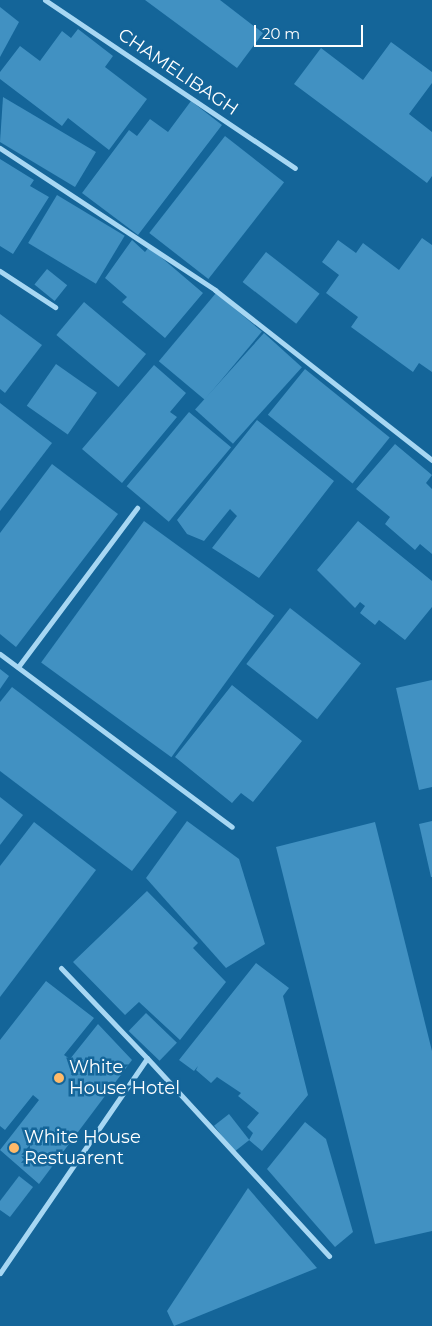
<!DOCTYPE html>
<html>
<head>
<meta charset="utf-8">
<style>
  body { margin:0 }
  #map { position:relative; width:432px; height:1326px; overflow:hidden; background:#146599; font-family:Montserrat,sans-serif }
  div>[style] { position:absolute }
  .building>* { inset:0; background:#4191c2; transform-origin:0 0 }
  .street>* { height:5px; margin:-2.5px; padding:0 2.5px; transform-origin:2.5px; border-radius:2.5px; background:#a7d7f3 }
  .dots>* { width:14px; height:14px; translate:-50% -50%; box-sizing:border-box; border:2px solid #146599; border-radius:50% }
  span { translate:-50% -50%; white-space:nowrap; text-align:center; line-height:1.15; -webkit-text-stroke:5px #146599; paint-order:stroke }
  .street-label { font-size:18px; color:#fff }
  .poi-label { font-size:18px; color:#fff }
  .left { translate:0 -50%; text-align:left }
  .scale { position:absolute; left:254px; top:25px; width:109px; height:22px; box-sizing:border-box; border:2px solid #fff; border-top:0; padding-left:6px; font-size:15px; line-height:18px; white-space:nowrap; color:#fff; -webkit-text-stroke:4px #146599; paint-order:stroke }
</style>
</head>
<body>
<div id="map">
  <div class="building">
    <i style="clip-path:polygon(145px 0,220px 0,263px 33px,237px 68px)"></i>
    <i style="clip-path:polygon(0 7px,19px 22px,0 57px)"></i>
    <i style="clip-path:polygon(78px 29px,113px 56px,105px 67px,147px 99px,109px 150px,68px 118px,62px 126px,0 79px,0 72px,20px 46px,40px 61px,62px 31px,71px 38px)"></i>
    <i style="clip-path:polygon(391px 42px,432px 72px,432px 83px,409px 114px,432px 132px,432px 176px,427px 183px,294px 84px,321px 48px,363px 80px)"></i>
    <i style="clip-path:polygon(3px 97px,96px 152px,75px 187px,0 142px)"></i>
    <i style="clip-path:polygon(191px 101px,222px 125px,138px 235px,82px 193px,129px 130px,137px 136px,150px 119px,168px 132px)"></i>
    <i style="left:225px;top:136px;width:75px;height:123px;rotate:38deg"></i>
    <i style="clip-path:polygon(0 159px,34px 180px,30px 186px,49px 197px,13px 254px,0 246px)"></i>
    <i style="left:57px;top:195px;width:79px;height:56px;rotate:31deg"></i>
    <i style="clip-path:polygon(422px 238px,432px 245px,432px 372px,419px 363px,413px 372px,351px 327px,358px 317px,326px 293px,339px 275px,322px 262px,338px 240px,356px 253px,363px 243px,399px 270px)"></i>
    <i style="clip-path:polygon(132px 240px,145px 252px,149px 247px,203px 293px,165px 338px,122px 302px,127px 297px,105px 278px)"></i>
    <i style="left:266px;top:252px;width:68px;height:38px;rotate:38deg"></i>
    <i style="left:47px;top:269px;width:26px;height:20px;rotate:39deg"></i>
    <i style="left:216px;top:293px;width:60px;height:89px;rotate:40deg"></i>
    <i style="left:84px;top:302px;width:81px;height:43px;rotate:40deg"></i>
    <i style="clip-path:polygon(0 314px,42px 345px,5px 393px,0 389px)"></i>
    <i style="left:264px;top:333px;width:51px;height:103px;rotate:42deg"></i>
    <i style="left:56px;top:364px;width:50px;height:51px;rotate:35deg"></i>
    <i style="clip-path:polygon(154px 365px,186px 393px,170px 412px,177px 417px,122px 483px,82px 449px)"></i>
    <i style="left:305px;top:369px;width:109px;height:59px;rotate:39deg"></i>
    <i style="clip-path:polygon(0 403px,52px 443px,0 511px)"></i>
    <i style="left:189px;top:412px;width:55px;height:97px;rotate:40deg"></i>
    <i style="clip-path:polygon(257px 420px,334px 481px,259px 578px,212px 548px,237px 516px,230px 509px,204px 541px,187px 534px,177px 520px)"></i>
    <i style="clip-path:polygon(395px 444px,432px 475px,426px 483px,432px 489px,432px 554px,420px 544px,415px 550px,385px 524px,390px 517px,356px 489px)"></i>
    <i style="clip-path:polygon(52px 464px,118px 514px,16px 647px,0 634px,0 533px)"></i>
    <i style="left:144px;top:521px;width:161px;height:175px;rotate:36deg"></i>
    <i style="clip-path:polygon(358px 521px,432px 581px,432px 607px,405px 640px,379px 620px,375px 625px,360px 613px,365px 606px,360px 602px,355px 608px,317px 570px)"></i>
    <i style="left:290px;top:608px;width:90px;height:71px;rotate:38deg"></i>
    <i style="clip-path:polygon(0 669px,9px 676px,0 689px)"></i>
    <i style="clip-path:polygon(432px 680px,432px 787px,419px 790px,396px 688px)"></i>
    <i style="clip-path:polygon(232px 685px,302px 741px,253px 802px,241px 793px,232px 803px,175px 757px)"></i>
    <i style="clip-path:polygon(12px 687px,177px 812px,132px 871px,0 771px,0 702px)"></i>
    <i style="clip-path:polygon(0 797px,23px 815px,0 845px)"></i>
    <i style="clip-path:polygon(187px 821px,239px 859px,265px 944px,226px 968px,146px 878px)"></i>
    <i style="clip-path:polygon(432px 821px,432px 877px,431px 877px,419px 824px)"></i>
    <i style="clip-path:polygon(34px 822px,96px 870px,0 997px,0 866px)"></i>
    <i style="clip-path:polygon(375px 822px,432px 1051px,432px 1231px,375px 1244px,276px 847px)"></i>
    <i style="clip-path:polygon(147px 891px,198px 943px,193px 948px,226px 982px,180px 1040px,139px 1002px,125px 1015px,73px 962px)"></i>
    <i style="clip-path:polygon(256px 963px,289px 988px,283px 996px,308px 1095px,262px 1151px,249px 1140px,253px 1133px,247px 1127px,259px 1113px,238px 1096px,241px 1093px,217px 1077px,211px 1083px,196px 1070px,198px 1066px,194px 1071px,179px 1060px)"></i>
    <i style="clip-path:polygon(46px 981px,94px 1018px,64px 1055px,70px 1059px,98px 1024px,132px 1060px,39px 1184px,0 1150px,39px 1100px,33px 1095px,5px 1130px,0 1126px,0 1040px)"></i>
    <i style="left:146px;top:1013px;width:43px;height:25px;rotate:44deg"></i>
    <i style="left:229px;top:1114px;width:33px;height:19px;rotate:52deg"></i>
    <i style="clip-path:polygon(305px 1122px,326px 1139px,353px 1232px,335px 1247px,267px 1169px)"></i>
    <i style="clip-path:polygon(19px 1176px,33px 1187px,10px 1217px,0 1210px,0 1201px)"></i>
    <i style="clip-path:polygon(248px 1188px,317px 1268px,174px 1326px,167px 1311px)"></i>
  </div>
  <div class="street">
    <i style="left:45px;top:0;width:301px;rotate:33.9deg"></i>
    <i style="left:0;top:148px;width:258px;rotate:33.4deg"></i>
    <i style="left:215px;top:290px;width:276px;rotate:38.1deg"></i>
    <i style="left:0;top:271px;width:66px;rotate:33.2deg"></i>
    <i style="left:0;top:654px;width:289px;rotate:36.7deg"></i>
    <i style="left:18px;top:667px;width:199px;rotate:-53.2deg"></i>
    <i style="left:61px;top:968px;width:124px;rotate:46.3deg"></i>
    <i style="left:0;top:1273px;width:260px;rotate:-55.6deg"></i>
    <i style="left:147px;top:1058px;width:269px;rotate:47.4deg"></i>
  </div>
  <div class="dots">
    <i style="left:59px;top:1078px;background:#ffba69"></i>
    <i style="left:14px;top:1148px;background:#ffba69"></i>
  </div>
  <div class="street-label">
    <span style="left:178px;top:72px;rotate:34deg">CHAMELIBAGH</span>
  </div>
  <div class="poi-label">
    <span class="left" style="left:69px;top:1078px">White<br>House Hotel</span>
    <span class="left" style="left:24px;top:1148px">White House<br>Restuarent</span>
  </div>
  <div class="scale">20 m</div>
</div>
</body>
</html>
